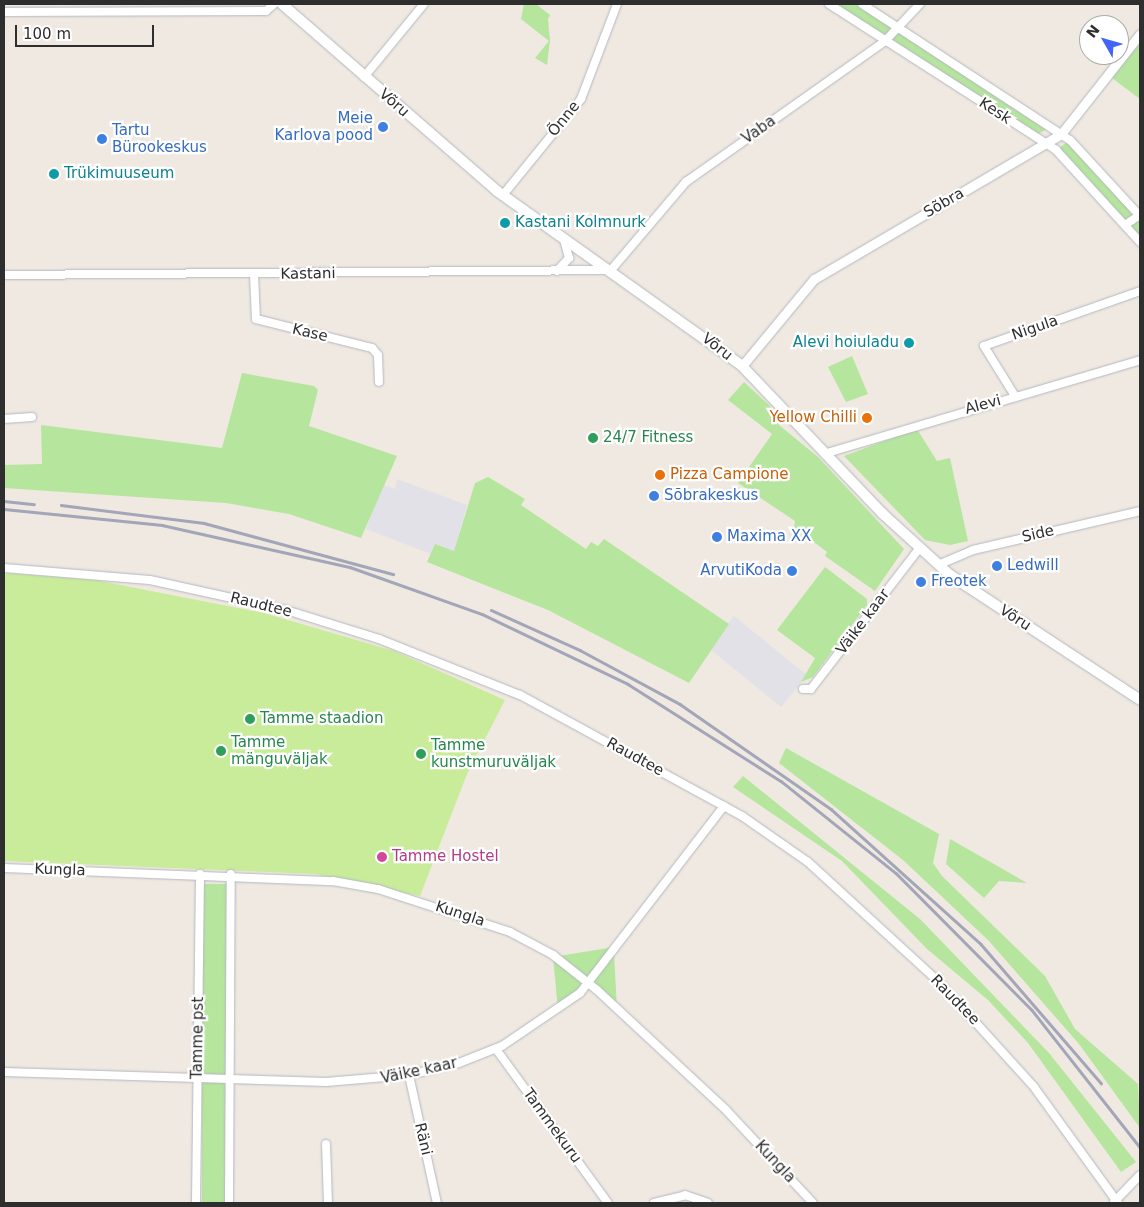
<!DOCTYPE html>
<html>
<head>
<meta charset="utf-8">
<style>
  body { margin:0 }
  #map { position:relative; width:1144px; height:1207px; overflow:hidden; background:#efe9e1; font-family:"DejaVu Sans",sans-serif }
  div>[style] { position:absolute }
  .industrial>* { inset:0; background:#e3e1e8; transform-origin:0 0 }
  .green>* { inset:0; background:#b6e59e; transform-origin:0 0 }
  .pitch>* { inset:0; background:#c9ec9a }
  .roads { filter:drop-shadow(0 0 1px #b4b7c1) drop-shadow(0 0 1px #b4b7c1) }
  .minor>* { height:8px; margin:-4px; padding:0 4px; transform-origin:4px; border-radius:4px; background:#fff }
  .tertiary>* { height:9px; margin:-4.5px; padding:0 4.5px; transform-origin:4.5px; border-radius:4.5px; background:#fff }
  .secondary>* { height:10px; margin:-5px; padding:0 5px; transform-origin:5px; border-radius:5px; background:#fff }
  .rail>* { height:2.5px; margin:-1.25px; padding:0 1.25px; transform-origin:1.25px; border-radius:1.25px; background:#a3a6b8 }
  .dots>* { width:14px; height:14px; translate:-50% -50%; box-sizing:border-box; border:2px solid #fff; border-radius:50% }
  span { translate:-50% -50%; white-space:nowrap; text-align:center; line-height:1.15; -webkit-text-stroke:4.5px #fff; paint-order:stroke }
  .street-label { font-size:15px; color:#2e2e2e }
  .shop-label { font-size:15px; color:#366cbe }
  .right { translate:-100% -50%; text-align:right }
  .left { translate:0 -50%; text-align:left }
  .culture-label { font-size:15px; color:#0d838f }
  .food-label { font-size:15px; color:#c56008 }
  .leisure-label { font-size:15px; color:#27864d }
  .hotel-label { font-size:15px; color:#b23c85 }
  .frame { position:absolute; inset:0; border:5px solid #2e2e2e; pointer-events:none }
  .north { position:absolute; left:1079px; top:15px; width:50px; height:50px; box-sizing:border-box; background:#fff; border:1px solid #ababab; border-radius:50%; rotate:308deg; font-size:14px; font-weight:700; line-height:20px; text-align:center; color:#2e2e2e }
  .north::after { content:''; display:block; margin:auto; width:18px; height:22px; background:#4264fb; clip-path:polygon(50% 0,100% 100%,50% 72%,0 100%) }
  .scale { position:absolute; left:15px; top:25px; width:139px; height:22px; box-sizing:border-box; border:2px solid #2e2e2e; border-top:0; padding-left:6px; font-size:15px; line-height:18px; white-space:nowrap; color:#2e2e2e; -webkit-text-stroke:4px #fff; paint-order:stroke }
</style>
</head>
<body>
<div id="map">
  <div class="industrial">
    <i style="clip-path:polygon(397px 479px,467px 505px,454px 552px,435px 544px,431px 554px,366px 529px,381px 484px,395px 489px)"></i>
    <i style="left:734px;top:616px;width:94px;height:41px;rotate:39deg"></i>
  </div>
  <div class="green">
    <i style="clip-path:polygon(524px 4px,536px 4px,550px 15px,548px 19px,550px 40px,547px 65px,535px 58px,549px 41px,521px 19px)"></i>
    <i style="clip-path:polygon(829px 4px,862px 4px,1051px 127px,1034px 136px)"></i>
    <i style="clip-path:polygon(1140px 34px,1140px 99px,1108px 75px)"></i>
    <i style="clip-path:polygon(1070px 140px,1140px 216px,1140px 242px,1056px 150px)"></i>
    <i style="clip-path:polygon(852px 356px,868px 394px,846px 402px,828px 367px)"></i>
    <i style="clip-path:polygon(242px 373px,314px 386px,318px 390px,309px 426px,397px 456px,361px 538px,289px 514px,226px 503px,4px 488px,4px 465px,42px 464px,41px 425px,222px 448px)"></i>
    <i style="clip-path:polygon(744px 382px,770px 406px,779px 425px,818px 457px,904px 549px,875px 591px,825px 556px,827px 552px,794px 527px,795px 521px,738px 483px,772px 434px,728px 400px)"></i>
    <i style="clip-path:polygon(917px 429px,937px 461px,950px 458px,968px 541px,950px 545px,925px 540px,844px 456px)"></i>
    <i style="clip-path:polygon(488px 477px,525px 499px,521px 505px,586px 549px,591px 542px,598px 546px,604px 539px,729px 624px,689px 683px,548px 610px,427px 562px,435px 544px,454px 551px,475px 483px)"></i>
    <i style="clip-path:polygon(825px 567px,867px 599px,867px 605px,813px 677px,801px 682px,815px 658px,777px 630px)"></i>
    <i style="clip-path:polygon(786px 748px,939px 834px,933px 863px,942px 876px,1045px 976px,1075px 1029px,1138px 1084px,1140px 1128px,1079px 1044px,989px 941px,903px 860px,779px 763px)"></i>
    <i style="clip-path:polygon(743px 776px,920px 919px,1049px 1053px,1136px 1162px,1121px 1172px,1028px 1043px,988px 1000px,927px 949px,842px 861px,733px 787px)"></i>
    <i style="clip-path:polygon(950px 839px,1027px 883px,999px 881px,984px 898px,946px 864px)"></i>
    <i style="left:202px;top:884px;width:27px;height:319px"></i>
    <i style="clip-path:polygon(620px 946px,614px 953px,617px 1009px,590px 984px,558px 1010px,553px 957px)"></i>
  </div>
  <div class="pitch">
    <i style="clip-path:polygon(7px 573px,95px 580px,264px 613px,394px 651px,505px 700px,467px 774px,420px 896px,315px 874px,4px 861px,4px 577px)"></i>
  </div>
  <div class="roads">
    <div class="minor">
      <i style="left:829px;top:4px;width:270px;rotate:32.7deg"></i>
      <i style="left:1056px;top:150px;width:125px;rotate:47.6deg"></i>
      <i style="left:862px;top:4px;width:249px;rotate:33.2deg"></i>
      <i style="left:1070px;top:140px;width:103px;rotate:47.4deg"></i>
      <i style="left:4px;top:12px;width:262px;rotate:-0.2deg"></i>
      <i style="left:266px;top:11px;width:11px;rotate:-41deg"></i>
      <i style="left:364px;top:77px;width:94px;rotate:-50.6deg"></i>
      <i style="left:503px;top:195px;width:124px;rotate:-50.9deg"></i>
      <i style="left:581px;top:99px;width:102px;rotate:-69.2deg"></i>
      <i style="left:1125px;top:225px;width:18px;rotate:-34deg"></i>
      <i style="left:557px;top:271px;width:18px;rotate:-47deg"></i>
      <i style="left:569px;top:258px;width:20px;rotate:-105deg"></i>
      <i style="left:254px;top:274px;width:45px;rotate:87.5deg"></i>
      <i style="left:256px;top:319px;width:120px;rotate:14deg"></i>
      <i style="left:372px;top:348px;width:9px;rotate:49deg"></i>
      <i style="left:378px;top:355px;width:27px;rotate:88deg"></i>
      <i style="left:4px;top:275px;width:607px;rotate:-0.47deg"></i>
      <i style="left:611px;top:270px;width:116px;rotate:-49.6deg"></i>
      <i style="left:686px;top:182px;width:244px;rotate:-35.3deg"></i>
      <i style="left:885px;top:41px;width:51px;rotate:-46.6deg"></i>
      <i style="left:1015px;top:396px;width:59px;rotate:-121.8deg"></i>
      <i style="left:984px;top:346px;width:165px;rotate:-19.4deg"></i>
      <i style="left:4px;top:419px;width:28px;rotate:-4deg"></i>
      <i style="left:827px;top:453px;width:327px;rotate:-16.5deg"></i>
      <i style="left:938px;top:565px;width:38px;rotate:-23deg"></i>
      <i style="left:973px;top:550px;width:171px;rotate:-13.1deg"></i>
      <i style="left:4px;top:568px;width:146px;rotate:4.7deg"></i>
      <i style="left:150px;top:580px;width:139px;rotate:12.4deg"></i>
      <i style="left:286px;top:610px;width:97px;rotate:17.3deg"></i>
      <i style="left:379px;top:639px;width:152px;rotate:21.7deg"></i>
      <i style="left:520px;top:695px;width:253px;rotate:28.6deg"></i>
      <i style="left:742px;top:816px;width:80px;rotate:34.9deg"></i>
      <i style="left:808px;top:862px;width:176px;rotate:42.5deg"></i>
      <i style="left:938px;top:981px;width:143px;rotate:47.8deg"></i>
      <i style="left:1034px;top:1087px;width:143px;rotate:54.1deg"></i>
      <i style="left:803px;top:689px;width:8px"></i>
      <i style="left:811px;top:689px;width:177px;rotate:-52.4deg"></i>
      <i style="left:4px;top:868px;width:329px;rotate:2.3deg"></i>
      <i style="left:333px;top:881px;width:46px;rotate:10.1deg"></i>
      <i style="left:378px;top:889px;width:139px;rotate:18deg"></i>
      <i style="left:510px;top:932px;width:49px;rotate:28.1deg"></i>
      <i style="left:553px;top:955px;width:56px;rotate:38.5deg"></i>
      <i style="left:597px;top:990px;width:176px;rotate:42.9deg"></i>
      <i style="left:726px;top:1110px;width:127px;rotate:46.9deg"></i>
      <i style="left:496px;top:1049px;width:190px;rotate:54deg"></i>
      <i style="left:4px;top:1072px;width:322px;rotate:1.8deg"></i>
      <i style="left:326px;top:1082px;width:83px;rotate:-4.8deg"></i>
      <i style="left:409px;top:1075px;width:51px;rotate:-13.5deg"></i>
      <i style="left:459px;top:1063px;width:46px;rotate:-21.6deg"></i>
      <i style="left:502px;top:1046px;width:94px;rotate:-34.2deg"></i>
      <i style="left:580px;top:993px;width:236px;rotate:-52.4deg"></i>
      <i style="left:409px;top:1075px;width:131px;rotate:77.7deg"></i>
      <i style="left:326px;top:1144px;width:59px;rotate:88.1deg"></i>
      <i style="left:1114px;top:1202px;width:37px;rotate:-46deg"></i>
      <i style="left:196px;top:1203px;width:329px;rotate:-89.3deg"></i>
      <i style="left:229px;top:1203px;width:329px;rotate:-89.7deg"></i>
      <i style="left:654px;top:1203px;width:32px;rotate:-14deg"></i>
      <i style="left:685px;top:1195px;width:24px;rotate:19deg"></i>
    </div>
    <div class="tertiary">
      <i style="left:742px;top:366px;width:113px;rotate:-50.4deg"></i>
      <i style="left:814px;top:279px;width:286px;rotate:-30.4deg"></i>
      <i style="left:1061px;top:134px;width:127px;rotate:-51.7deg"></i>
    </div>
    <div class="secondary">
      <i style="left:282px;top:4px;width:285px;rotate:41deg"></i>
      <i style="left:497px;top:191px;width:301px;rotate:35.5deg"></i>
      <i style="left:742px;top:366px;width:204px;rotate:46.4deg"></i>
      <i style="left:883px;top:514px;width:91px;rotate:42.3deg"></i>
      <i style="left:950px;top:575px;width:227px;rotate:33.3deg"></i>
    </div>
  </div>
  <div class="rail">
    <i style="left:4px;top:501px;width:30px;rotate:6deg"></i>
    <i style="left:61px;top:505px;width:144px;rotate:7.2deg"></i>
    <i style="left:204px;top:523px;width:196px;rotate:15.1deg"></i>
    <i style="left:4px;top:509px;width:159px;rotate:5.8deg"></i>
    <i style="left:162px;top:525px;width:193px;rotate:12.6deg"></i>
    <i style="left:350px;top:567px;width:140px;rotate:19.6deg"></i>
    <i style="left:482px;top:614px;width:162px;rotate:25.6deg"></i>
    <i style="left:628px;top:684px;width:181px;rotate:32.4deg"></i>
    <i style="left:781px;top:781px;width:147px;rotate:38.7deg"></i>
    <i style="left:896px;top:873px;width:193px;rotate:45.2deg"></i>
    <i style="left:1032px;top:1010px;width:174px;rotate:51.8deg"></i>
    <i style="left:491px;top:610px;width:98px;rotate:24.2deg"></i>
    <i style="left:580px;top:650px;width:114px;rotate:28.4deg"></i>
    <i style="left:680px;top:704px;width:184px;rotate:34.8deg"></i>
    <i style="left:831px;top:809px;width:202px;rotate:42deg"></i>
    <i style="left:981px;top:944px;width:184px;rotate:49.2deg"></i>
  </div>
  <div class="dots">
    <i style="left:383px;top:127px;background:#3f7fe0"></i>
    <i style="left:102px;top:139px;background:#3f7fe0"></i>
    <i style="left:54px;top:174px;background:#0f9aa8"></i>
    <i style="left:505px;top:223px;background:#0f9aa8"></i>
    <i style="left:909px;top:343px;background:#0f9aa8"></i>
    <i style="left:867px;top:418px;background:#e8710a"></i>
    <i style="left:593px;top:438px;background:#2e9e5b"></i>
    <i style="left:660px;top:475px;background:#e8710a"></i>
    <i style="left:654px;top:496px;background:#3f7fe0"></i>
    <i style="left:717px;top:537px;background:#3f7fe0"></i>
    <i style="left:997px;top:566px;background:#3f7fe0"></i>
    <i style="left:792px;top:571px;background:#3f7fe0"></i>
    <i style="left:921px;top:582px;background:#3f7fe0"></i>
    <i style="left:250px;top:719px;background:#2e9e5b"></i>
    <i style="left:221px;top:751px;background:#2e9e5b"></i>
    <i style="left:421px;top:754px;background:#2e9e5b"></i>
    <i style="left:382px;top:857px;background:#d1479c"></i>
  </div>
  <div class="street-label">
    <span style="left:394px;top:103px;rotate:41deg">Võru</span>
    <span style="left:995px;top:111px;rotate:33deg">Kesk</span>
    <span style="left:564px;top:119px;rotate:-51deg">Õnne</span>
    <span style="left:759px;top:130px;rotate:-35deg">Vaba</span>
    <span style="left:944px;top:203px;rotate:-30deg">Sõbra</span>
    <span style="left:308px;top:274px;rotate:-1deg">Kastani</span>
    <span style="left:1035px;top:328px;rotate:-19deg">Nigula</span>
    <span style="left:310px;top:333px;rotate:13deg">Kase</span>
    <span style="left:717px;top:347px;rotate:38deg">Võru</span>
    <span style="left:983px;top:405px;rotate:-15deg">Alevi</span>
    <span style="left:1038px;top:534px;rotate:-13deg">Side</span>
    <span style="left:261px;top:605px;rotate:14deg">Raudtee</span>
    <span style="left:1015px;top:618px;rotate:33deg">Võru</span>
    <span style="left:863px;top:622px;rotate:-53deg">Väike kaar</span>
    <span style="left:635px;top:757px;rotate:29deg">Raudtee</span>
    <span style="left:60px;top:870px;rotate:2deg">Kungla</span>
    <span style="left:460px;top:914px;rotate:18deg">Kungla</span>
    <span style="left:955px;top:1000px;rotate:46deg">Raudtee</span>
    <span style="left:198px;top:1038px;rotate:-89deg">Tamme pst</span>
    <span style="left:419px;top:1071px;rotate:-12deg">Väike kaar</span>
    <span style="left:552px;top:1126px;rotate:54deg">Tammekuru</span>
    <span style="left:423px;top:1139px;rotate:77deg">Räni</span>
    <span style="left:775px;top:1162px;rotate:47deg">Kungla</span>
  </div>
  <div class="shop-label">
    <span class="right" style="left:373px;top:127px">Meie<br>Karlova pood</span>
    <span class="left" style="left:112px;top:139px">Tartu<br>Bürookeskus</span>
    <span class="left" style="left:664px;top:496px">Sõbrakeskus</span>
    <span class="left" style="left:727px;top:537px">Maxima XX</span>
    <span class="left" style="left:1007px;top:566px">Ledwill</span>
    <span class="right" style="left:782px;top:571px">ArvutiKoda</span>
    <span class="left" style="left:931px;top:582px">Freotek</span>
  </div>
  <div class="culture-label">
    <span class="left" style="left:64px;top:174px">Trükimuuseum</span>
    <span class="left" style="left:515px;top:223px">Kastani Kolmnurk</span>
    <span class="right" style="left:899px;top:343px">Alevi hoiuladu</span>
  </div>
  <div class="food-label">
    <span class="right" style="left:857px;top:418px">Yellow Chilli</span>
    <span class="left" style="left:670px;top:475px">Pizza Campione</span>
  </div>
  <div class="leisure-label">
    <span class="left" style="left:603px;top:438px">24/7 Fitness</span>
    <span class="left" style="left:260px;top:719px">Tamme staadion</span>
    <span class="left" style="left:231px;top:751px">Tamme<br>mänguväljak</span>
    <span class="left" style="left:431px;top:754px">Tamme<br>kunstmuruväljak</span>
  </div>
  <div class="hotel-label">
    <span class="left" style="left:392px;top:857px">Tamme Hostel</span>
  </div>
  <div class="frame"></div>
  <div class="north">N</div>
  <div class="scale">100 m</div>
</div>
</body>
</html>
